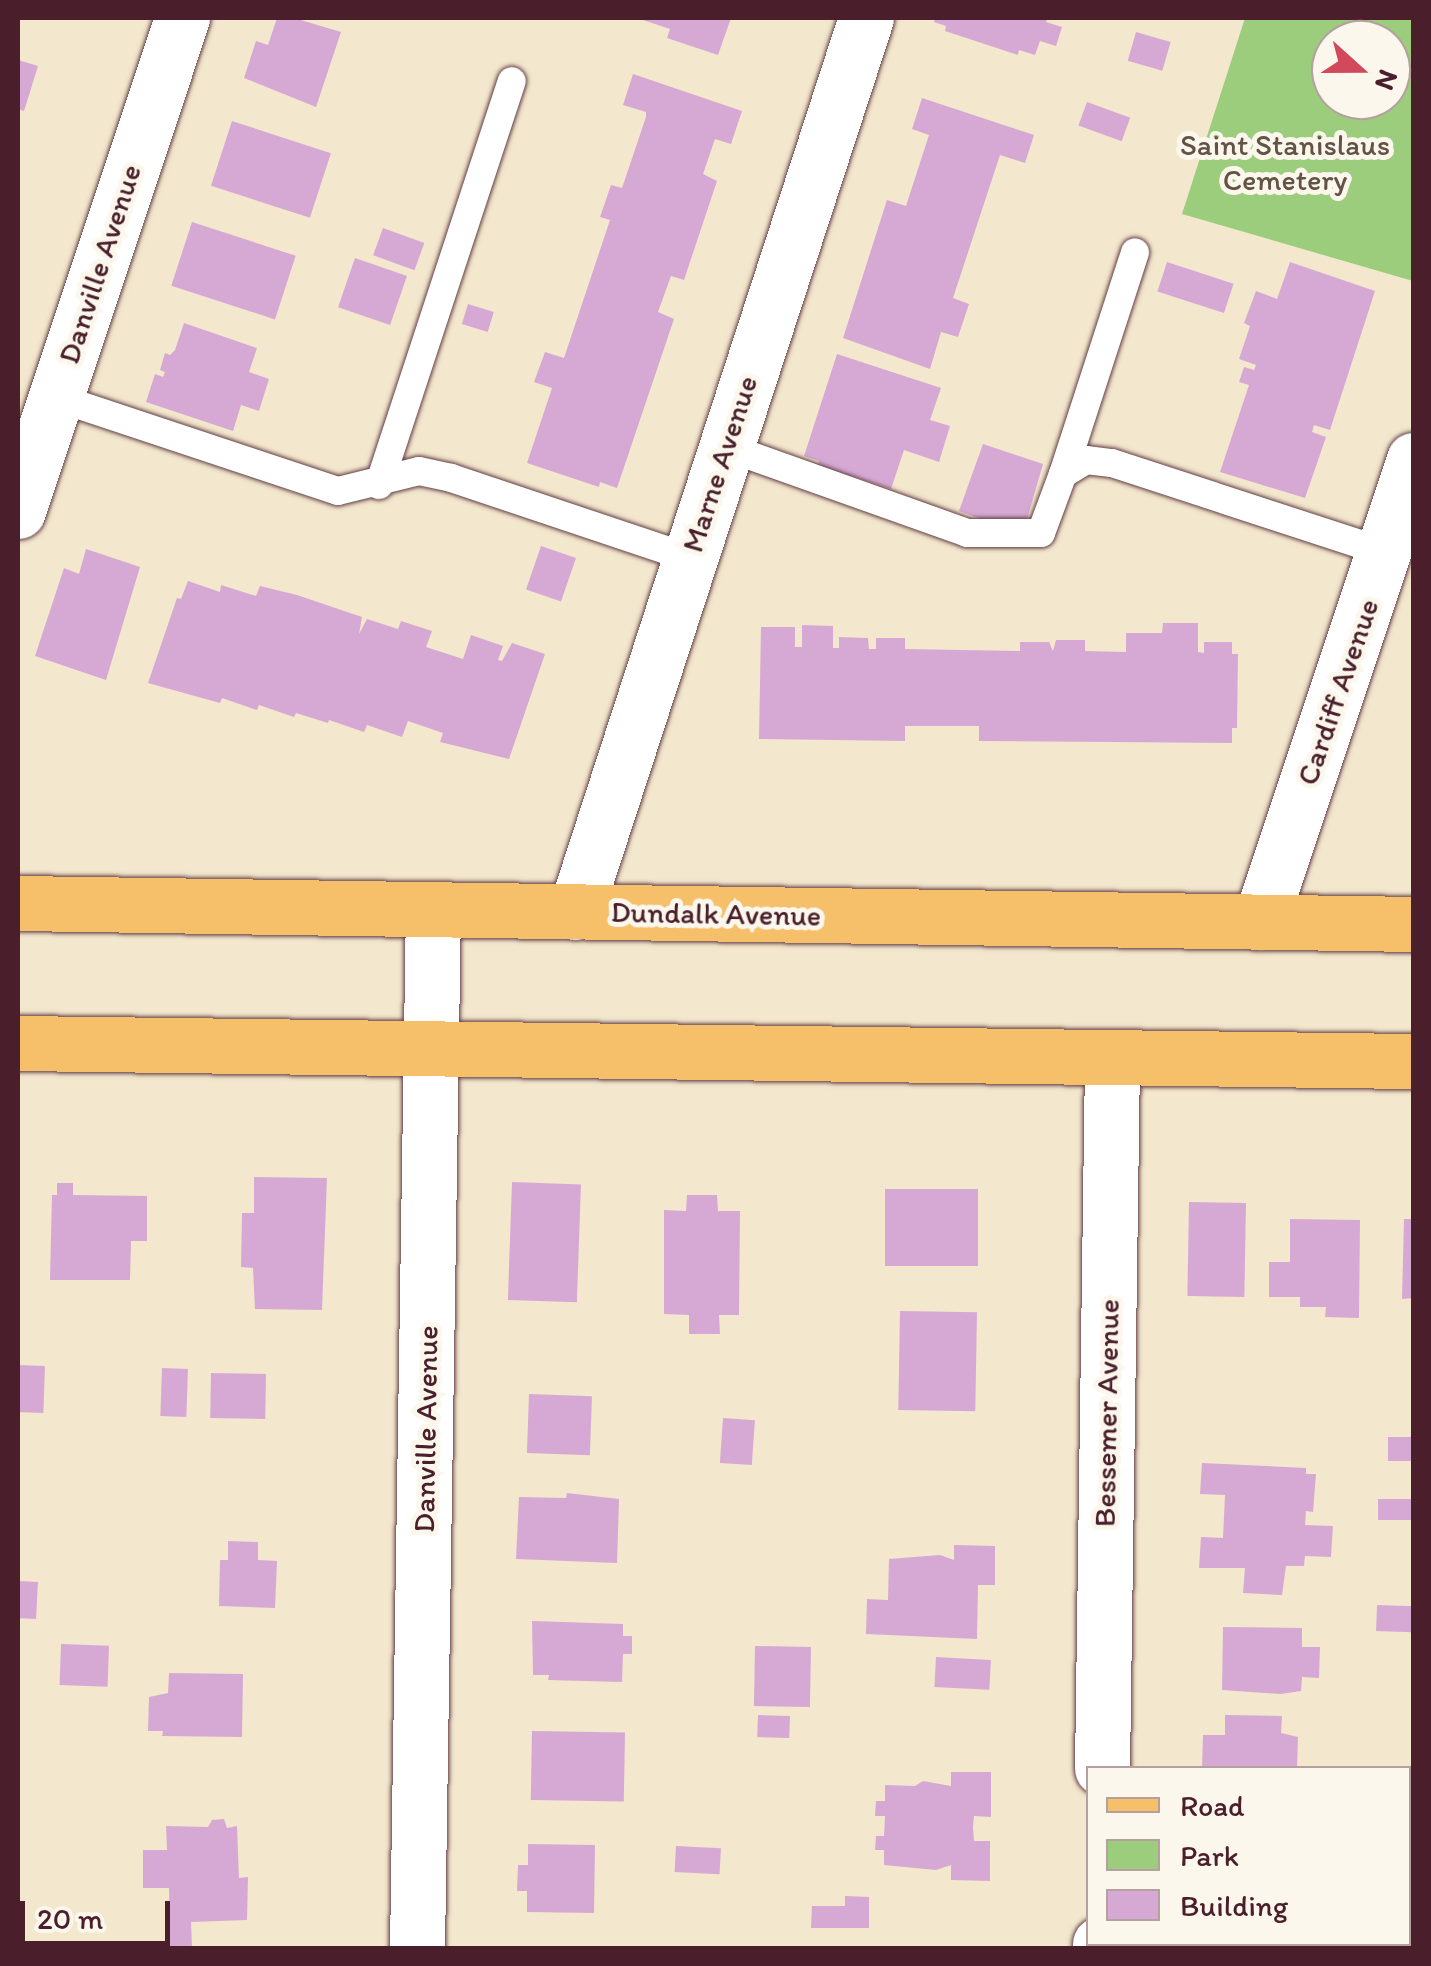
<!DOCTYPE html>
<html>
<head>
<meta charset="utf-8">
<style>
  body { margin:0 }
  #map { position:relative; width:1431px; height:1966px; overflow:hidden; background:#f3e7cd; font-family:Itim,sans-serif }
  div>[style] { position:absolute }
  .green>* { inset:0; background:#9ccd7d }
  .building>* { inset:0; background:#d6a9d5; transform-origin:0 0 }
  .roads { filter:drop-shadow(0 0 2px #633d43) drop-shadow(0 0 2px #633d43) }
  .service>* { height:28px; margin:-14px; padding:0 14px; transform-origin:14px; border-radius:14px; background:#fff }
  .minor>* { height:55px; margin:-27.5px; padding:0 27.5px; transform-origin:27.5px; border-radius:27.5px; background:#fff }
  .primary>* { height:55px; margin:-27.5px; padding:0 27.5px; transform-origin:27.5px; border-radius:27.5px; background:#f6c06b }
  span { translate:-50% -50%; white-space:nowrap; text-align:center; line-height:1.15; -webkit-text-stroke:10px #fbf7ec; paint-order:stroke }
  .park-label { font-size:30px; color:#635344 }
  .street-label { font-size:30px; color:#4a1f2b }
  .frame { position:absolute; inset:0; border:20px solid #4a1f2b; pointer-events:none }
  .legend { position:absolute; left:1086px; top:1766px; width:325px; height:180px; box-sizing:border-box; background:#fbf7ec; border:2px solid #b4a19f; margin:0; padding:12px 18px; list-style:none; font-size:30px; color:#4a1f2b }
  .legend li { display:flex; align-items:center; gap:20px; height:50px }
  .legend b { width:50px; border:2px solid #b4a19f }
  .north { position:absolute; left:1311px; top:20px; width:100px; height:100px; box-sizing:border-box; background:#fbf7ec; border:2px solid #b4a19f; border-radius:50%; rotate:111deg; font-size:28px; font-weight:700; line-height:40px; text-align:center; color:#4a1f2b }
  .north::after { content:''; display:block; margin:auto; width:35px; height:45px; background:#d1495b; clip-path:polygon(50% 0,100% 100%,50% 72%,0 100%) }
  .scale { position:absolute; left:20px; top:1901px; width:150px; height:45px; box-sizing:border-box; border:5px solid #4a1f2b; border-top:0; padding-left:12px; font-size:30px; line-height:35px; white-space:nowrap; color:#4a1f2b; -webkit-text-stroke:8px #fbf7ec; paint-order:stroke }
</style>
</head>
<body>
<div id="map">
  <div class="green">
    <i style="clip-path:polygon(evenodd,1245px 18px,1413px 18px,1413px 281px,1182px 214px,1245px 18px,1331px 40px,1391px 40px,1391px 100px,1331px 100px,1331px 40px)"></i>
  </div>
  <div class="building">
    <i style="clip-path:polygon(277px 18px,294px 18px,341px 32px,316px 107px,244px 78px,256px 41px,268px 45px)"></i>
    <i style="clip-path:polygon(637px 18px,731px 18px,718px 55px,667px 38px,670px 29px)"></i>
    <i style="clip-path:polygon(935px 18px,1048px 18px,1046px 22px,1062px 27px,1056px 46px,1040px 41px,1035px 55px,1019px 50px,1018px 55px,945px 31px,946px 26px,934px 22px)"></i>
    <i style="left:1136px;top:32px;width:36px;height:30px;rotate:16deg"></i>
    <i style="clip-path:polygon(18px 60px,38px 66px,24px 111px,18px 109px)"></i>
    <i style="clip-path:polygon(633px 74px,742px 111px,731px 144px,715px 139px,703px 174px,717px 181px,684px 280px,671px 276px,658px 312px,674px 319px,617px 488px,600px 482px,599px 487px,527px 463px,552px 388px,534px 382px,545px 352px,564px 358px,610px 220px,600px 217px,611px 185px,622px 188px,646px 117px,646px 112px,623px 105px)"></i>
    <i style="clip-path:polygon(922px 98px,1034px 135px,1025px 163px,1000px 155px,953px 298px,969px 304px,958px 337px,941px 332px,930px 369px,843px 338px,887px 200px,906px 206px,929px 135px,912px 129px)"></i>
    <i style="left:1087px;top:102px;width:46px;height:25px;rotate:20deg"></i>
    <i style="left:232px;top:121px;width:104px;height:68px;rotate:18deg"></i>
    <i style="left:192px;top:222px;width:109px;height:67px;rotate:18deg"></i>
    <i style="left:383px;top:228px;width:44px;height:29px;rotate:20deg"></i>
    <i style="left:355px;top:258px;width:55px;height:52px;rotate:19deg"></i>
    <i style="left:1167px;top:262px;width:70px;height:31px;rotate:18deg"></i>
    <i style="clip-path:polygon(1290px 262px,1375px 291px,1330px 430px,1314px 425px,1312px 432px,1326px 437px,1305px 498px,1220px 472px,1249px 385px,1239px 382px,1244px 367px,1254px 370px,1256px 365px,1239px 359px,1250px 326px,1244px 323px,1256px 291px,1277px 299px)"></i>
    <i style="left:468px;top:304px;width:27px;height:21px;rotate:17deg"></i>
    <i style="clip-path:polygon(184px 323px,257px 348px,249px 372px,269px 379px,259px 411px,241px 405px,233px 431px,146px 402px,155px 374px,163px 377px,165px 372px,160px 370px,165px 353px,170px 355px,175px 350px)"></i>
    <i style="clip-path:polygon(837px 354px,941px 388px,930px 420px,950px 426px,939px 462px,904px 450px,891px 489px,818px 465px,819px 461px,804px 456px)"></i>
    <i style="clip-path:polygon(983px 444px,1043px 464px,1027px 519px,989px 522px,959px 511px)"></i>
    <i style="left:541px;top:546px;width:37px;height:46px;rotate:19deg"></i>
    <i style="clip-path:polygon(86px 549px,140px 567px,106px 680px,35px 656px,64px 568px,79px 574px)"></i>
    <i style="clip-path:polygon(188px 581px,220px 592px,221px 585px,256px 596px,260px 586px,297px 595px,362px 617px,359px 634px,367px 619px,398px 629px,401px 621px,432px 631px,426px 647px,463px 659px,471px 635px,503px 646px,498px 660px,502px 661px,512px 643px,545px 654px,509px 759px,440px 742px,443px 733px,408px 721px,402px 737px,367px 725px,364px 732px,329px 720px,328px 723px,296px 713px,294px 717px,259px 705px,257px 710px,222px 698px,220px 703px,148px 683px,177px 598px,181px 599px)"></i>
    <i style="clip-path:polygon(1163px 623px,1198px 623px,1198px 652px,1204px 653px,1204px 642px,1232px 642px,1232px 654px,1238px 654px,1237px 728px,1232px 728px,1232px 743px,979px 741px,979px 726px,905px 726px,905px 741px,759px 739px,761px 627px,795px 627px,795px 647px,802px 647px,802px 625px,833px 626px,833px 648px,839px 648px,839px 637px,868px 638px,869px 649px,876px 649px,876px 638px,905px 638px,905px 649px,1020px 651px,1020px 642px,1049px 642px,1053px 651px,1056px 640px,1085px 640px,1085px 651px,1126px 652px,1126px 633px,1162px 633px)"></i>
    <i style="clip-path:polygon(254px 1177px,327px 1178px,322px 1310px,255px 1309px,253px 1268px,241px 1267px,242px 1213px,254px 1213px)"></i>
    <i style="left:512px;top:1182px;width:69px;height:118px;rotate:2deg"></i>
    <i style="clip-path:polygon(57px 1183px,73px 1183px,73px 1195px,147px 1196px,147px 1241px,131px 1241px,130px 1280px,50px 1280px,52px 1195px,57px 1195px)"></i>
    <i style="left:885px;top:1189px;width:93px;height:77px"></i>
    <i style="clip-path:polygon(687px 1195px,717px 1195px,718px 1211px,740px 1211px,739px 1315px,719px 1315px,720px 1334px,689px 1334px,689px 1315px,664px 1314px,664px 1210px,686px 1211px)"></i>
    <i style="left:1189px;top:1202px;width:57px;height:94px;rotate:1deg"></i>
    <i style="clip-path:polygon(1290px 1219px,1360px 1220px,1359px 1318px,1325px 1317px,1326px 1307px,1300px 1307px,1300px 1297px,1269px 1297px,1269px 1262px,1290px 1262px)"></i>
    <i style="clip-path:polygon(1404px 1219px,1414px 1219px,1414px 1298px,1402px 1299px)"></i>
    <i style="left:900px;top:1311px;width:77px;height:99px;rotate:1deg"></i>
    <i style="left:18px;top:1365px;width:27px;height:47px;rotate:2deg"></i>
    <i style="left:162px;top:1368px;width:26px;height:48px;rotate:2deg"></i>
    <i style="left:211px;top:1373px;width:55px;height:45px;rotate:1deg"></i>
    <i style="left:529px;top:1394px;width:63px;height:59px;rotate:2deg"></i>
    <i style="left:723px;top:1418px;width:32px;height:45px;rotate:4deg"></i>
    <i style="left:1414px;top:1437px;width:24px;height:26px;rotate:90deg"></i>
    <i style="clip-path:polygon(1202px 1463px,1306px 1468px,1306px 1474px,1316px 1474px,1313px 1512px,1306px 1511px,1305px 1525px,1333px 1526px,1331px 1557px,1305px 1556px,1304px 1566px,1286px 1566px,1282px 1595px,1243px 1593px,1245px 1568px,1199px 1568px,1201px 1537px,1223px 1538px,1225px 1495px,1200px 1494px)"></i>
    <i style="clip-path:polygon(567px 1493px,619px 1499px,617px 1563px,516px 1559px,519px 1497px,566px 1498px)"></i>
    <i style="left:1378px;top:1499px;width:36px;height:21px"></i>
    <i style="clip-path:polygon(228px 1541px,258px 1542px,258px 1560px,277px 1561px,275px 1608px,219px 1606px,220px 1560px,228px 1560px)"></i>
    <i style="clip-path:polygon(954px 1545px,995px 1546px,995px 1585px,978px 1585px,977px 1639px,866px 1634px,867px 1599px,888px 1600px,889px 1559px,940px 1555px,954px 1560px)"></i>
    <i style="left:18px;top:1581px;width:20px;height:37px;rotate:3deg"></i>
    <i style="left:1377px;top:1605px;width:37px;height:26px;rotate:2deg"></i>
    <i style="clip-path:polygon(532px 1621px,623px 1624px,623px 1636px,632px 1636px,632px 1654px,623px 1654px,622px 1682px,548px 1680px,549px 1675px,533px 1675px)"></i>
    <i style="clip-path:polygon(1223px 1627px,1302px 1628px,1302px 1647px,1320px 1647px,1319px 1678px,1302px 1677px,1301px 1691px,1281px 1694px,1222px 1690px)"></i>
    <i style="left:61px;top:1644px;width:48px;height:41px;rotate:2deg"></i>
    <i style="left:755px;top:1646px;width:56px;height:60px;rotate:1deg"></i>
    <i style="left:936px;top:1657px;width:55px;height:30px;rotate:3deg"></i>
    <i style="clip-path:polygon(169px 1673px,243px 1674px,242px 1737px,162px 1736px,163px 1731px,148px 1731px,149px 1697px,168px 1693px)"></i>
    <i style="left:758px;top:1715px;width:32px;height:22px;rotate:2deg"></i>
    <i style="clip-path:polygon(1225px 1715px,1282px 1716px,1281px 1733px,1298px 1737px,1297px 1768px,1202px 1768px,1203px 1735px,1225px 1735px)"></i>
    <i style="left:532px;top:1731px;width:93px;height:69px;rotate:1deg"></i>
    <i style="clip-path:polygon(951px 1772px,991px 1772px,991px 1817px,974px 1816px,973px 1827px,974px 1841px,990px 1841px,990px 1881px,951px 1880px,951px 1865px,936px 1870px,884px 1865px,884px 1850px,875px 1850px,876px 1836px,884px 1836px,885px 1816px,875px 1816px,876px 1801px,885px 1801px,885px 1785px,915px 1786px,923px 1781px,951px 1786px)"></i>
    <i style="clip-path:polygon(224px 1819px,227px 1828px,237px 1826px,239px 1878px,248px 1877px,247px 1920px,191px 1922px,192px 1948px,170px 1948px,169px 1888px,143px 1888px,143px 1850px,167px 1850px,166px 1826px,208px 1827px,212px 1820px)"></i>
    <i style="clip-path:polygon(528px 1844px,595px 1845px,594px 1913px,527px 1912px,527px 1891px,517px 1891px,518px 1865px,528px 1865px)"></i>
    <i style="left:676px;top:1846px;width:45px;height:26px;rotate:3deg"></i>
    <i style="clip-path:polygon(845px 1896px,869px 1897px,869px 1928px,811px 1928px,812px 1906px,845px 1906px)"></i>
    <i style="left:1200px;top:1944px;width:129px;height:4px"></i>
  </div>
  <div class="roads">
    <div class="service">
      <i style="left:55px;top:397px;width:298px;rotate:18.4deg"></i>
      <i style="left:338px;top:491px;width:83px;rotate:-13.9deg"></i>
      <i style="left:419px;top:471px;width:33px;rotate:12deg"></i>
      <i style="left:451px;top:478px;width:252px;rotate:18.5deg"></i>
      <i style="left:726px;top:447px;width:256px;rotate:19.6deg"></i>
      <i style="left:967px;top:533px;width:74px"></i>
      <i style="left:1041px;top:533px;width:63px;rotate:-69.6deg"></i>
      <i style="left:1063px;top:474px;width:27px;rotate:-31deg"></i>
      <i style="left:1086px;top:460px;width:26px;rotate:7deg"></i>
      <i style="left:1112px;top:463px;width:287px;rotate:18.1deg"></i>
      <i style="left:1063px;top:474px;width:233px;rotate:-72deg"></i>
      <i style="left:379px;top:485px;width:425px;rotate:-71.8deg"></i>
    </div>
    <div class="minor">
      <i style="left:18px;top:511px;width:520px;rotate:-71.6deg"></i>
      <i style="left:575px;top:912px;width:940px;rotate:-71.97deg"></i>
      <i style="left:1260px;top:922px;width:487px;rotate:-71.6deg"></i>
      <i style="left:1102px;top:1768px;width:711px;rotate:-89.19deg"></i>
      <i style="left:417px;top:1948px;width:1039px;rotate:-89.12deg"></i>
      <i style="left:1100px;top:1948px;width:4px;rotate:-90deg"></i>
    </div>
    <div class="primary">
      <i style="left:18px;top:903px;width:1396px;rotate:0.86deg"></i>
      <i style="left:18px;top:1043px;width:1396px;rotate:0.74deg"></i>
    </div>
  </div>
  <div class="park-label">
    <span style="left:1285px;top:162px">Saint Stanislaus<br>Cemetery</span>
  </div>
  <div class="street-label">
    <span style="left:100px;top:264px;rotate:-72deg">Danville Avenue</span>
    <span style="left:720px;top:464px;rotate:-72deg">Marne Avenue</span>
    <span style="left:1338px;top:692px;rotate:-71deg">Cardiff Avenue</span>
    <span style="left:716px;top:914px;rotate:1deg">Dundalk Avenue</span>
    <span style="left:1107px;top:1413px;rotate:-89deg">Bessemer Avenue</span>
    <span style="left:426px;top:1429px;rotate:-89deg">Danville Avenue</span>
  </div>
  <div class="frame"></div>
  <ul class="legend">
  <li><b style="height:12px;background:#f6c06b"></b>Road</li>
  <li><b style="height:28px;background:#9ccd7d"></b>Park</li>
  <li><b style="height:28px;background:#d6a9d5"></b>Building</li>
  </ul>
  <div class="north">N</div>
  <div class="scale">20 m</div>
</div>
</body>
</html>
